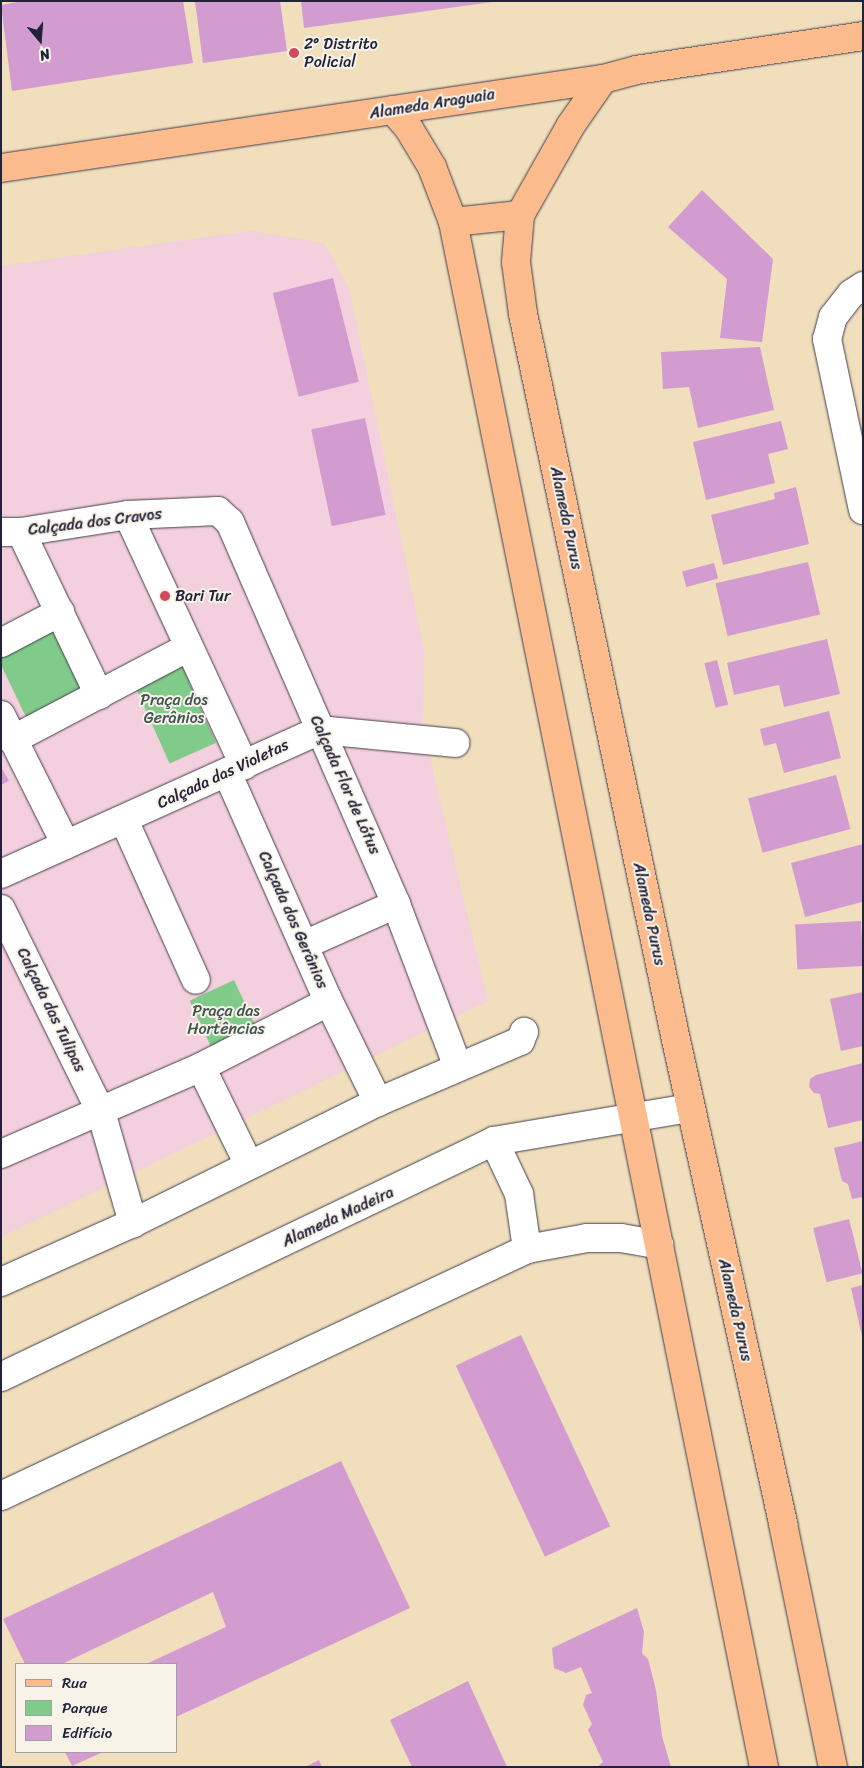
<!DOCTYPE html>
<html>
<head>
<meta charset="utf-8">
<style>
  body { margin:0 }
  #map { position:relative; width:864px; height:1768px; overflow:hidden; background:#f0debc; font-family:Sriracha,sans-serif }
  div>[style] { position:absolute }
  .built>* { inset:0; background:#f4cfdd }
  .green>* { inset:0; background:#80cb89; transform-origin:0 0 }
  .building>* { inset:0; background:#d39cd0; transform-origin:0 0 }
  .roads { filter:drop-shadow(0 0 1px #413e4e) drop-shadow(0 0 1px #413e4e) }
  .minor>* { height:28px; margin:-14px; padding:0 14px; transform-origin:14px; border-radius:14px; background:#fff }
  .major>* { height:28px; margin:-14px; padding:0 14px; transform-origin:14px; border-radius:14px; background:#fbbb8d }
  .dots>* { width:14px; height:14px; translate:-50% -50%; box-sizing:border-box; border:2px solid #f7f3e8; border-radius:50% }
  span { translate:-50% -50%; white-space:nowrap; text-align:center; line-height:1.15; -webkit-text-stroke:4px #f7f3e8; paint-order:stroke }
  .poi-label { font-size:16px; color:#22223b }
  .left { translate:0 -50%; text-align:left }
  .street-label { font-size:16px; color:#22223b }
  .park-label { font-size:16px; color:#3e5552 }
  .frame { position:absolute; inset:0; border:2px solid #22223b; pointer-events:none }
  .legend { position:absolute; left:15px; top:1663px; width:162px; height:90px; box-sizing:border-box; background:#f7f3e8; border:1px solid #a29fa3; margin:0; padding:6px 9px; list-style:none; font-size:15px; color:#22223b }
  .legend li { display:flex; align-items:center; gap:10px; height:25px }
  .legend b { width:25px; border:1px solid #a29fa3 }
  .north { position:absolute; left:15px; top:15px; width:50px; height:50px; -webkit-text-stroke:4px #f7f3e8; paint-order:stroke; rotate:162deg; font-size:14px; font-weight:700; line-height:20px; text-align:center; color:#22223b }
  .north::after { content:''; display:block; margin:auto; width:18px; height:22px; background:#22223b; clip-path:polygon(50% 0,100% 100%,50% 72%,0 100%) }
</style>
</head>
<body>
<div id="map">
  <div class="built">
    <i style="clip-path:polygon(249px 231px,324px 243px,349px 288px,424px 650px,423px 728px,488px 1001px,1px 1237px,1px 266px)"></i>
  </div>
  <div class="green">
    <i style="clip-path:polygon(55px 630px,83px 690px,26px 717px,1px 665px,1px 654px)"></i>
    <i style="left:182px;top:666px;width:84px;height:51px;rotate:66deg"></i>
    <i style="left:234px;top:980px;width:60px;height:49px;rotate:65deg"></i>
  </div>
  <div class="building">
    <i style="clip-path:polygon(23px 1px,183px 1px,193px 63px,12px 91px,1px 5px)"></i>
    <i style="clip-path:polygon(195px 1px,280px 1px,287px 51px,203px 63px)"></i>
    <i style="clip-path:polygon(301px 1px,492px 1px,492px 2px,304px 28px)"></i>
    <i style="clip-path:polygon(702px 190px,773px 259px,762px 342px,720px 338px,727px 279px,668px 227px)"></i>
    <i style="left:333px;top:278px;width:107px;height:62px;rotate:76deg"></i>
    <i style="clip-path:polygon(760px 347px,774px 410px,698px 428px,689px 387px,663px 389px,661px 352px)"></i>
    <i style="left:365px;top:418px;width:99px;height:55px;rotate:78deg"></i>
    <i style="clip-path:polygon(781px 421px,788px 449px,768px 454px,775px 483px,706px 500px,693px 442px)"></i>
    <i style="clip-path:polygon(796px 487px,809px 544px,723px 565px,711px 515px,775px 499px,774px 493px)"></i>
    <i style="left:808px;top:562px;width:54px;height:95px;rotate:77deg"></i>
    <i style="left:714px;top:563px;width:16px;height:33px;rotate:75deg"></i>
    <i style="clip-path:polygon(827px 639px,840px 694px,784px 707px,779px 685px,734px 695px,727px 663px)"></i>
    <i style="left:717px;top:660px;width:46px;height:13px;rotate:76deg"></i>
    <i style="clip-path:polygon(829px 711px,841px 758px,784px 773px,776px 743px,764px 746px,760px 729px)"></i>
    <i style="clip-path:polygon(1px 767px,9px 781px,1px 785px)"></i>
    <i style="left:836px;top:775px;width:56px;height:91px;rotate:75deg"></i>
    <i style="clip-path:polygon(863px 844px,862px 902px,805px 917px,791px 863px)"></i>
    <i style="left:861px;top:921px;width:45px;height:66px;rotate:87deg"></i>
    <i style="clip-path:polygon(863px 992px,863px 1046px,841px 1051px,830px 999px)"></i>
    <i style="clip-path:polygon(863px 1063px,863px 1120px,828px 1128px,820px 1094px,814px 1093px,809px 1087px,810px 1079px,816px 1075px)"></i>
    <i style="clip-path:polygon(863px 1141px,863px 1197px,852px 1199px,848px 1184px,842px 1181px,834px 1148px)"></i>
    <i style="left:849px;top:1219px;width:56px;height:37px;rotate:76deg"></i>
    <i style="clip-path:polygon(863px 1285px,863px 1336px,862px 1336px,851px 1288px)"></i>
    <i style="left:521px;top:1335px;width:211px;height:72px;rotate:65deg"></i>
    <i style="clip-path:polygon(341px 1461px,410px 1608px,176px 1717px,176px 1664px,146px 1664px,226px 1627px,213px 1592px,62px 1664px,25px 1664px,3px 1619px)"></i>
    <i style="clip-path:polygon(637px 1608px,644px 1632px,642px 1653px,648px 1659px,656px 1690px,662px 1736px,671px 1767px,597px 1767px,603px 1762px,588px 1730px,592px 1724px,583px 1705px,586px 1695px,592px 1693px,581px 1667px,566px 1673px,554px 1668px,552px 1648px)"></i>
    <i style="clip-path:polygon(468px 1681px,507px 1767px,412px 1767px,390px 1720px)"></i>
    <i style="clip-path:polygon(65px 1752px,103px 1752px,72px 1766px)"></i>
    <i style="clip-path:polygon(319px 1760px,322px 1767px,305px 1767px)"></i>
  </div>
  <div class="roads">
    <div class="minor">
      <i style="left:863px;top:286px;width:14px;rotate:146deg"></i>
      <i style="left:851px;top:294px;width:29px;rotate:128deg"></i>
      <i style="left:833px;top:317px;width:23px;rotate:105deg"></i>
      <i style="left:827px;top:339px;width:175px;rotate:78.1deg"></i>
      <i style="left:128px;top:515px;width:276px;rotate:65.1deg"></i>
      <i style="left:1px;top:532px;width:20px"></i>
      <i style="left:21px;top:532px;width:108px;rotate:-9deg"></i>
      <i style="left:128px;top:515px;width:90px;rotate:-2.5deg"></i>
      <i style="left:218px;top:511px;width:16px;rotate:43deg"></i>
      <i style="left:230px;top:522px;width:417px;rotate:66.5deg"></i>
      <i style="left:396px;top:904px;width:174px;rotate:69.2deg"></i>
      <i style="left:21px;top:532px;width:181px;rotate:64.4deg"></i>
      <i style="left:1px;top:643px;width:67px;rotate:-27.7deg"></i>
      <i style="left:1px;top:715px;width:145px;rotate:63.4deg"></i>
      <i style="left:12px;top:740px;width:198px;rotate:-27.7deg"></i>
      <i style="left:124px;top:820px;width:175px;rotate:65.8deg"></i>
      <i style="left:1px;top:874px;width:350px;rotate:-24.3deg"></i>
      <i style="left:320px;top:730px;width:136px;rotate:5.5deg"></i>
      <i style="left:1px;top:909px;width:226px;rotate:63.8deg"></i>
      <i style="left:101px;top:1112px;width:116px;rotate:73.9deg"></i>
      <i style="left:304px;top:945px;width:101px;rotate:-24deg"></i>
      <i style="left:327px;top:998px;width:116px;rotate:63.9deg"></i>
      <i style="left:201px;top:1067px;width:109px;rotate:63.9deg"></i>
      <i style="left:494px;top:1141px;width:59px;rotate:64.7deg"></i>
      <i style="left:519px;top:1194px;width:56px;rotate:81.7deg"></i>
      <i style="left:1px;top:1154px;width:218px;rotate:-23.5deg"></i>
      <i style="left:201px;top:1067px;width:140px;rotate:-27.1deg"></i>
      <i style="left:326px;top:1003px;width:5px;rotate:-79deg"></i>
      <i style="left:327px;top:998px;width:247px;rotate:-113.9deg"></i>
      <i style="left:1px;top:1282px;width:145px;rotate:-24.1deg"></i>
      <i style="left:133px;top:1223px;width:273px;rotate:-26.3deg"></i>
      <i style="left:378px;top:1102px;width:155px;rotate:-23.2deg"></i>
      <i style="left:520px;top:1041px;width:10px;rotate:-66deg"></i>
      <i style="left:1px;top:1377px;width:547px;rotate:-25.58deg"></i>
      <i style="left:494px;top:1141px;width:199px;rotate:-9.6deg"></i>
      <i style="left:1px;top:1496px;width:581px;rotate:-25.15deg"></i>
      <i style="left:527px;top:1249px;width:61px;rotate:-10.4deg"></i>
      <i style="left:587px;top:1238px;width:34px"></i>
      <i style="left:621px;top:1238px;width:39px;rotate:10deg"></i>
    </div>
    <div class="major">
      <i style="left:603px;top:79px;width:56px;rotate:124.8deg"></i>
      <i style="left:571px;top:125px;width:103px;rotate:119.5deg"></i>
      <i style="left:520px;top:215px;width:47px;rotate:94.9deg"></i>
      <i style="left:516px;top:262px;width:52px;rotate:82.3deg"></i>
      <i style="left:523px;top:314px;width:742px;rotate:78.1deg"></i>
      <i style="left:676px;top:1040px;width:496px;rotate:77.5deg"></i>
      <i style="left:783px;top:1524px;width:248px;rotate:78.4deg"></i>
      <i style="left:393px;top:110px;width:23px;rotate:49deg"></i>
      <i style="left:408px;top:127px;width:47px;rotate:59deg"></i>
      <i style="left:432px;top:167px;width:59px;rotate:69.1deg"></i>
      <i style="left:453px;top:222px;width:1576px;rotate:78.62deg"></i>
      <i style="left:1px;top:168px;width:609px;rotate:-8.41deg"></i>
      <i style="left:603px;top:79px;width:34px;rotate:-15deg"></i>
      <i style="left:636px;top:70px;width:230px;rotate:-8.5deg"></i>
      <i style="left:453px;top:222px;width:67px;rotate:-6deg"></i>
    </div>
  </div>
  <div class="dots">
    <i style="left:294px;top:53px;background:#d1495b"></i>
    <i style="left:165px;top:596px;background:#d1495b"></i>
  </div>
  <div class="poi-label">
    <span class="left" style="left:304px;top:53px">2º Distrito<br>Policial</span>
    <span class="left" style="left:175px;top:596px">Bari Tur</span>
  </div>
  <div class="street-label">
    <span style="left:432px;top:104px;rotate:-9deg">Alameda Araguaia</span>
    <span style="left:566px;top:518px;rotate:78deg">Alameda Purus</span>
    <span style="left:95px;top:522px;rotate:-7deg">Calçada dos Cravos</span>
    <span style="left:223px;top:774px;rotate:-25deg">Calçada das Violetas</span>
    <span style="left:345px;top:785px;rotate:66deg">Calçada Flor de Lótus</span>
    <span style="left:649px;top:914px;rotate:78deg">Alameda Purus</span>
    <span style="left:293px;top:920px;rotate:66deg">Calçada dos Gerânios</span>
    <span style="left:51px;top:1010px;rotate:64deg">Calçada das Tulipas</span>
    <span style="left:338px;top:1217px;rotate:-25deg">Alameda Madeira</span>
    <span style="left:735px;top:1310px;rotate:77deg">Alameda Purus</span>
  </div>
  <div class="park-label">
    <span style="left:174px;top:709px">Praça dos<br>Gerânios</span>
    <span style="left:226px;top:1020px">Praça das<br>Hortências</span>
  </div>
  <div class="frame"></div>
  <ul class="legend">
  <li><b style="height:6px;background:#fbbb8d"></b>Rua</li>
  <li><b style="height:14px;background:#80cb89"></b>Parque</li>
  <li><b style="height:14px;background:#d39cd0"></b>Edifício</li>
  </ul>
  <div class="north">N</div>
</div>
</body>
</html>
